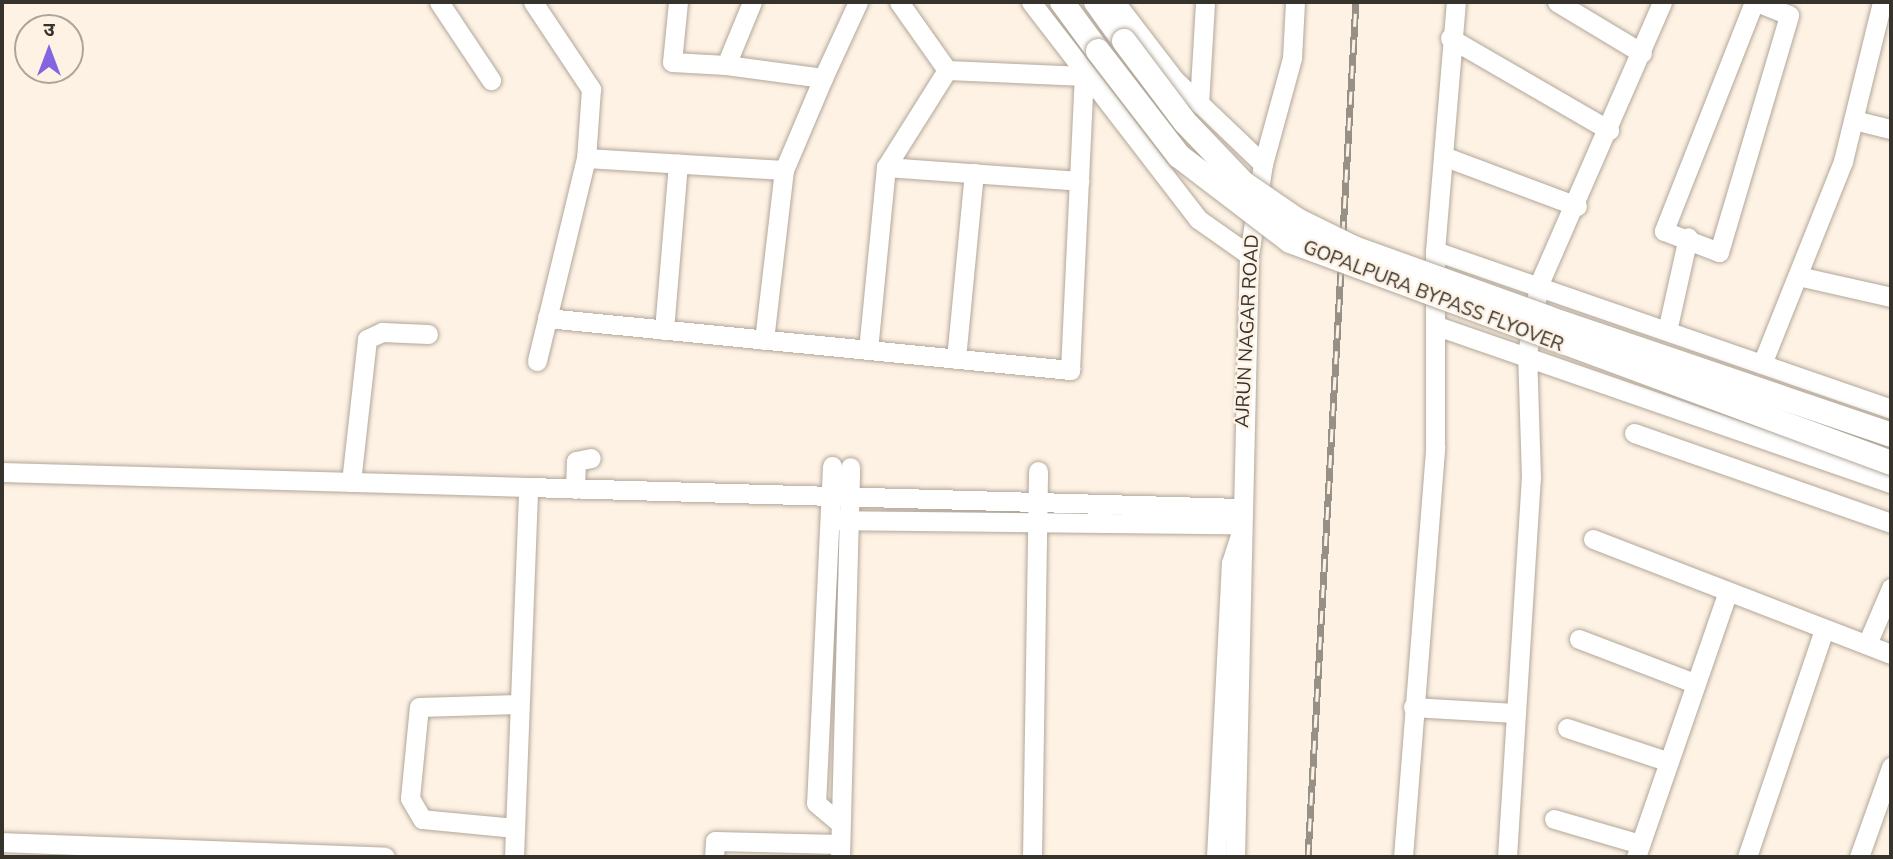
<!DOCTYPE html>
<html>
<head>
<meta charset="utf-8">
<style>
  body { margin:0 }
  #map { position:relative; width:1893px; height:859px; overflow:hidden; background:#fef2e4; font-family:"Nunito Sans","Noto Sans Devanagari",sans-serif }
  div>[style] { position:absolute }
  .roads { filter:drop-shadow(0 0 2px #b1a799) drop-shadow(0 0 2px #b1a799) }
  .minor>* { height:19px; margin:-9.5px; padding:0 9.5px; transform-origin:9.5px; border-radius:9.5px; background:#fff }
  .major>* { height:24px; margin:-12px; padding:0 12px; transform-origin:12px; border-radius:12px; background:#fff }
  .rail>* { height:7px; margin-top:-3.5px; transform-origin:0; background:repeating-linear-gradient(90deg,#fef2e4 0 13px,#979086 0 26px); box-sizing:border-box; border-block:2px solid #979086 }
  .bridges { filter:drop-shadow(0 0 2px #b1a799) drop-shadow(0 0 2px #b1a799) }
  .major-bridge>* { height:24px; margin:-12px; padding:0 12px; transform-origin:12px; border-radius:12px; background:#fff }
  span { translate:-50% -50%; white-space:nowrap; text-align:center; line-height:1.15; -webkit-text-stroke:5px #fef2e4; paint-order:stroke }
  .street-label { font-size:19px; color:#36322c }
  .frame { position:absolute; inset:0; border:4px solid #36322c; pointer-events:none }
  .north { position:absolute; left:14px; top:14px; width:70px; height:70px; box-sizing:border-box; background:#fef2e4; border:2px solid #aea59a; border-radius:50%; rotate:0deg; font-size:19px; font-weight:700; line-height:28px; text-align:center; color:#36322c }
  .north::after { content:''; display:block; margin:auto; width:24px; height:32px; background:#8365e1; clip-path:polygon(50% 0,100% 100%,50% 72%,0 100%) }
</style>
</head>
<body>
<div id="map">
  <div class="roads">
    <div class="minor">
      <i style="left:439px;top:2px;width:94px;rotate:56.3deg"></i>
      <i style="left:533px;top:2px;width:105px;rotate:56.3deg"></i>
      <i style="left:591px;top:89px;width:69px;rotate:94.1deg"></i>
      <i style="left:586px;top:158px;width:209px;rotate:103.6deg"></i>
      <i style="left:678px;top:2px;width:60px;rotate:95.7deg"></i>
      <i style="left:672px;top:62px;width:54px;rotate:3.2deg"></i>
      <i style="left:752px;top:2px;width:68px;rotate:112.4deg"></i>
      <i style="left:726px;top:65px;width:98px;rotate:7.6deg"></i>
      <i style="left:823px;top:78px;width:84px;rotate:-65.3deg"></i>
      <i style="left:1031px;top:2px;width:274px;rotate:52.4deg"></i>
      <i style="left:1198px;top:219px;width:62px;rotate:35.2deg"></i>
      <i style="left:1115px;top:2px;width:97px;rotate:52.5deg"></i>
      <i style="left:1174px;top:79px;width:123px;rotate:43.7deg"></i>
      <i style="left:1557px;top:2px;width:99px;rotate:31deg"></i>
      <i style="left:1754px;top:2px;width:246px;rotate:111.5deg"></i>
      <i style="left:1664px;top:231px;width:59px;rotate:20.9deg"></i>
      <i style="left:1719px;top:252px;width:247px;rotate:-73.5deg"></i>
      <i style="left:1789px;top:15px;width:35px;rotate:-158deg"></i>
      <i style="left:1450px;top:38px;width:184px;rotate:30.1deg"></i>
      <i style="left:1199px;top:104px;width:102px;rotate:-86.6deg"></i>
      <i style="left:1854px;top:120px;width:38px;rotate:14deg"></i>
      <i style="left:1443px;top:156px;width:143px;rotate:20.5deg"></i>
      <i style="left:586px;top:158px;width:198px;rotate:3.5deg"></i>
      <i style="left:886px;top:167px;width:194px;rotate:4.1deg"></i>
      <i style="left:1435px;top:251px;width:483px;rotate:19.1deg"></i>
      <i style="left:1798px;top:276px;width:95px;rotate:12.7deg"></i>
      <i style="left:547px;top:318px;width:526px;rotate:5.68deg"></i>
      <i style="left:1070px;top:370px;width:294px;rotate:-87.3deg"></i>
      <i style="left:1084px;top:76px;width:137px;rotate:-177.5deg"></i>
      <i style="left:947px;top:70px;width:83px;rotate:-125.2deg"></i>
      <i style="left:1437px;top:326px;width:480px;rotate:19.1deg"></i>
      <i style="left:664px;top:330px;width:167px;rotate:-85.2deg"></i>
      <i style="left:1667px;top:331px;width:96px;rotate:-77.4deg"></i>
      <i style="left:764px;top:340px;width:171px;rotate:-83.3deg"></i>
      <i style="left:784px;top:170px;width:100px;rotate:-67deg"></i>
      <i style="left:868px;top:350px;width:184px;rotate:-84.4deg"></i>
      <i style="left:886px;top:167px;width:115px;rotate:-57.8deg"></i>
      <i style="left:956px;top:359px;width:187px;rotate:-84.5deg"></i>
      <i style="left:1762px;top:364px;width:219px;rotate:-68.2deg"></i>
      <i style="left:1843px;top:161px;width:164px;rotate:-76.2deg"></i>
      <i style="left:1634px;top:433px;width:272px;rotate:19.3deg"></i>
      <i style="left:832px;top:466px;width:337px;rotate:92.7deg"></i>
      <i style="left:816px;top:803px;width:31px;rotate:40deg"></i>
      <i style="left:2px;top:472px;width:526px;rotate:1.63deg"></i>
      <i style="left:351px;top:482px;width:144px;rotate:-83.6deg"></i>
      <i style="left:367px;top:339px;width:17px;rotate:-25deg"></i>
      <i style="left:382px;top:332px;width:46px;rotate:2.5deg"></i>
      <i style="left:575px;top:489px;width:28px;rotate:-88deg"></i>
      <i style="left:576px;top:461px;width:15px;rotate:-11deg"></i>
      <i style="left:830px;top:520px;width:409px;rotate:0.6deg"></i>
      <i style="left:1593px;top:539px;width:319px;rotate:21.1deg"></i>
      <i style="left:1579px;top:639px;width:123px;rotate:20.9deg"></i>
      <i style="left:1867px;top:644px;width:61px;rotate:-66.8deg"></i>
      <i style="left:1413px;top:707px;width:101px;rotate:3.4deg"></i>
      <i style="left:1567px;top:728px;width:104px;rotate:18.4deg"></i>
      <i style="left:1554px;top:819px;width:90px;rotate:16.2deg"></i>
      <i style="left:515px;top:828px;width:93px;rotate:-174.5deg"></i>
      <i style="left:422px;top:819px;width:24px;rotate:-120deg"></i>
      <i style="left:410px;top:798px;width:91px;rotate:-84.4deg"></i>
      <i style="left:419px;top:707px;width:99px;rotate:-1.7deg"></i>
      <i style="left:2px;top:842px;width:383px;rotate:2.2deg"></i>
      <i style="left:514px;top:857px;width:370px;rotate:-87.8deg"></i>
      <i style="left:528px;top:487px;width:713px;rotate:1.69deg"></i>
      <i style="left:714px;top:857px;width:16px;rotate:-86deg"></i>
      <i style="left:715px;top:841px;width:125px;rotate:1.4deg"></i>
      <i style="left:840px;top:857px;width:390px;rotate:-88.5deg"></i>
      <i style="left:1032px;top:857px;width:386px;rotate:-89.1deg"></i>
      <i style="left:1216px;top:857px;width:294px;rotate:-87.1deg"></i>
      <i style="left:1231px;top:563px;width:26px;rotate:-72deg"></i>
      <i style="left:1235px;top:857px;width:602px;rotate:-88.67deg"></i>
      <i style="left:1249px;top:255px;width:92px;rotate:-81.3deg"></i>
      <i style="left:1263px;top:164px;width:110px;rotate:-74.7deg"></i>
      <i style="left:1292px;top:58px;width:56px;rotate:-86.9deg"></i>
      <i style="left:1403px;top:857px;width:412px;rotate:-85.5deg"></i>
      <i style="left:1435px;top:446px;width:195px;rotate:-90deg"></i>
      <i style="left:1435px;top:251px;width:250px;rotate:-85.2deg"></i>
      <i style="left:1507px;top:857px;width:380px;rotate:-86.4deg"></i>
      <i style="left:1531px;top:478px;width:124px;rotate:-91.8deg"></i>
      <i style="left:1527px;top:354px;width:71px;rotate:-80.3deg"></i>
      <i style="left:1539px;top:284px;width:308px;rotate:-66.4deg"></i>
      <i style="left:1636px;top:857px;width:281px;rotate:-70.9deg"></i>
      <i style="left:1747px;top:857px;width:241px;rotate:-71.3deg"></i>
      <i style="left:1859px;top:857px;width:96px;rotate:-70.4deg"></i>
    </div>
    <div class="major">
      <i style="left:1062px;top:2px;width:61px;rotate:53.7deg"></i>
      <i style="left:1096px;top:2px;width:48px;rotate:54.3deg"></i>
    </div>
  </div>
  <div class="rail">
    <i style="left:1308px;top:857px;width:856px;rotate:-86.79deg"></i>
  </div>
  <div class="bridges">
    <div class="major-bridge">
      <i style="left:1124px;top:41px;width:101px;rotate:53deg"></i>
      <i style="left:1185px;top:122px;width:84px;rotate:46.4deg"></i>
      <i style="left:1243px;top:183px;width:65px;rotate:34.4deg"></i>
      <i style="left:1297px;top:220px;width:64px;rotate:26.2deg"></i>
      <i style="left:1354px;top:248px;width:206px;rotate:19.8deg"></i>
      <i style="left:1548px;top:318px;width:362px;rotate:18.8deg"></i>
      <i style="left:1098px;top:51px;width:133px;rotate:52.4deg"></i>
      <i style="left:1179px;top:156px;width:140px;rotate:37.4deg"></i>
      <i style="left:1290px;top:241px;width:641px;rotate:20.27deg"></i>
    </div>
  </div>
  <div class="street-label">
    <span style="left:1433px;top:297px;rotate:21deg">GOPALPURA BYPASS FLYOVER</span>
    <span style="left:1248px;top:331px;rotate:-87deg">AJRUN NAGAR ROAD</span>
  </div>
  <div class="frame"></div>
  <div class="north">उ</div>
</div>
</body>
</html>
